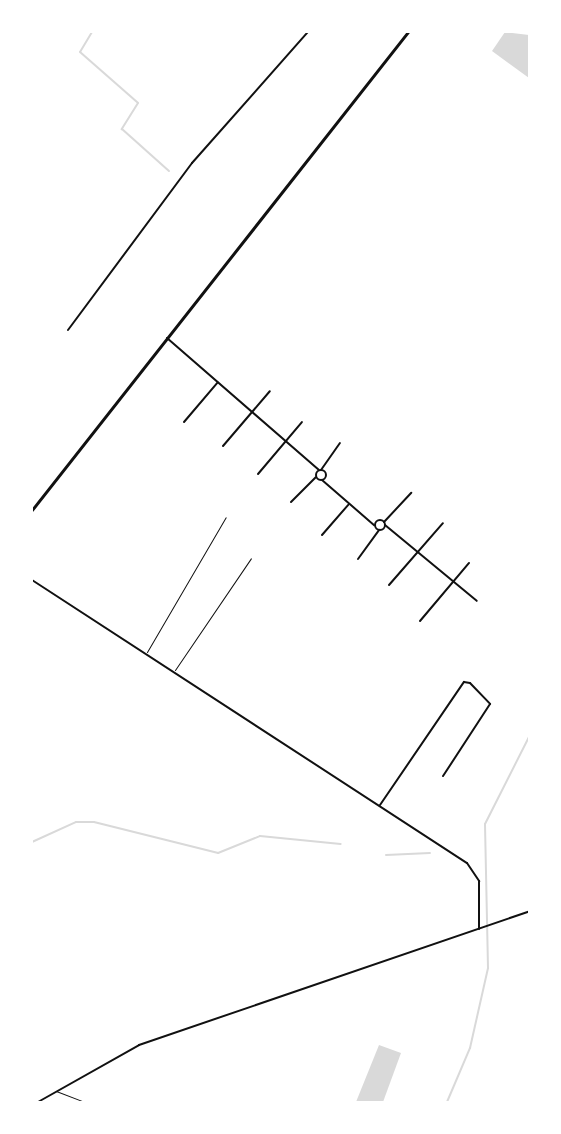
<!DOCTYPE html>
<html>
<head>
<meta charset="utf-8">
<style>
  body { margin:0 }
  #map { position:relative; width:561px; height:1134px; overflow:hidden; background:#fff; font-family:Rubik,sans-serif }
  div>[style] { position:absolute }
  .water>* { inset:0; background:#d9d9d9 }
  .stream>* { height:2px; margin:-1px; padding:0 1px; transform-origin:1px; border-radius:1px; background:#d9d9d9 }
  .service>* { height:1px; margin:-0.5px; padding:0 0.5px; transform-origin:0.5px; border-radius:0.5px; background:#111 }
  .minor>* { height:2px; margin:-1px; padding:0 1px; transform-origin:1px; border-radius:1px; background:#111 }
  .minor>.ring { margin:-1px; padding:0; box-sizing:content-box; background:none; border:2px solid #111; border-radius:50% }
  .tertiary>* { height:2.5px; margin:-1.25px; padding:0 1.25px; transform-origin:1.25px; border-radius:1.25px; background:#111 }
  span { translate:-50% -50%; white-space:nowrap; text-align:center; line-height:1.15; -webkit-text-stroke:5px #fff; paint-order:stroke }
  .frame { position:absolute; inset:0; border:33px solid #fff; pointer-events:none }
</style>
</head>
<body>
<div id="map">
  <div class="water">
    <i style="clip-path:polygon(505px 32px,529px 35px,529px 78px,492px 51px)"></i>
    <i style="clip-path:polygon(379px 1045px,401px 1053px,383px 1102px,356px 1102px)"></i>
  </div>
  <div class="stream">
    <i style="left:92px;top:32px;width:23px;rotate:121deg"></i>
    <i style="left:80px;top:52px;width:77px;rotate:41.3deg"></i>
    <i style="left:138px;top:103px;width:31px;rotate:122deg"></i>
    <i style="left:122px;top:129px;width:63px;rotate:41.8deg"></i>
    <i style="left:32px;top:842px;width:48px;rotate:-24.4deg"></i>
    <i style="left:76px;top:822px;width:18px"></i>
    <i style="left:94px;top:822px;width:128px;rotate:14deg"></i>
    <i style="left:218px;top:853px;width:45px;rotate:-22deg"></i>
    <i style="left:260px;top:836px;width:81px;rotate:5.6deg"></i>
    <i style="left:386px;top:855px;width:44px;rotate:-2.6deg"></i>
    <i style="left:447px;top:1102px;width:59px;rotate:-66.9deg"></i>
    <i style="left:470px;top:1048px;width:82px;rotate:-77.3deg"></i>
    <i style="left:488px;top:968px;width:144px;rotate:-91.2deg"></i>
    <i style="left:485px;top:824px;width:100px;rotate:-63.2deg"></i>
  </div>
  <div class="service">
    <i style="left:147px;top:652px;width:156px;rotate:-59.7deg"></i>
    <i style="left:175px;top:670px;width:135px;rotate:-55.8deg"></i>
    <i style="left:56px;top:1091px;width:31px;rotate:21deg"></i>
  </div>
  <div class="minor">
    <i style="left:68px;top:330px;width:208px;rotate:-53.4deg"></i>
    <i style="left:192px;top:163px;width:175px;rotate:-48.5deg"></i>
    <i style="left:167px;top:338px;width:201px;rotate:41deg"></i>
    <i style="left:184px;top:422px;width:52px;rotate:-49.6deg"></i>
    <i style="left:223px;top:446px;width:72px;rotate:-49.5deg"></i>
    <i class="ring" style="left:316px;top:470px;width:8px;height:8px"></i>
    <i style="left:321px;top:470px;width:33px;rotate:-55deg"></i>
    <i style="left:258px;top:474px;width:68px;rotate:-49.8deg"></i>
    <i style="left:322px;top:480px;width:69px;rotate:40.9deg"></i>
    <i style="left:291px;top:502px;width:35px;rotate:-45deg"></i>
    <i class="ring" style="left:375px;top:520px;width:8px;height:8px"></i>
    <i style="left:384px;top:522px;width:40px;rotate:-47deg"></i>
    <i style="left:385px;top:525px;width:119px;rotate:39.6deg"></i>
    <i style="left:322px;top:535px;width:40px;rotate:-49deg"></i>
    <i style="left:358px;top:559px;width:36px;rotate:-54deg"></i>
    <i style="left:32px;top:580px;width:519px;rotate:33.05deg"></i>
    <i style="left:467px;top:863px;width:22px;rotate:56deg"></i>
    <i style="left:479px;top:881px;width:48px;rotate:90deg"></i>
    <i style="left:389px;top:585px;width:82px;rotate:-48.9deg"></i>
    <i style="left:420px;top:621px;width:76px;rotate:-49.8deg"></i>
    <i style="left:380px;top:805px;width:149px;rotate:-55.7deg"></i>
    <i style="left:464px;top:682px;width:6px;rotate:9deg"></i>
    <i style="left:470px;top:683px;width:29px;rotate:46deg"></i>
    <i style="left:490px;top:704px;width:86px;rotate:123.1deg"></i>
    <i style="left:38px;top:1102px;width:116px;rotate:-29.4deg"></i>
    <i style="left:139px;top:1045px;width:413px;rotate:-18.9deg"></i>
  </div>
  <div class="tertiary">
    <i style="left:32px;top:510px;width:608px;rotate:-51.81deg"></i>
  </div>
  <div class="frame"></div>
</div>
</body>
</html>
